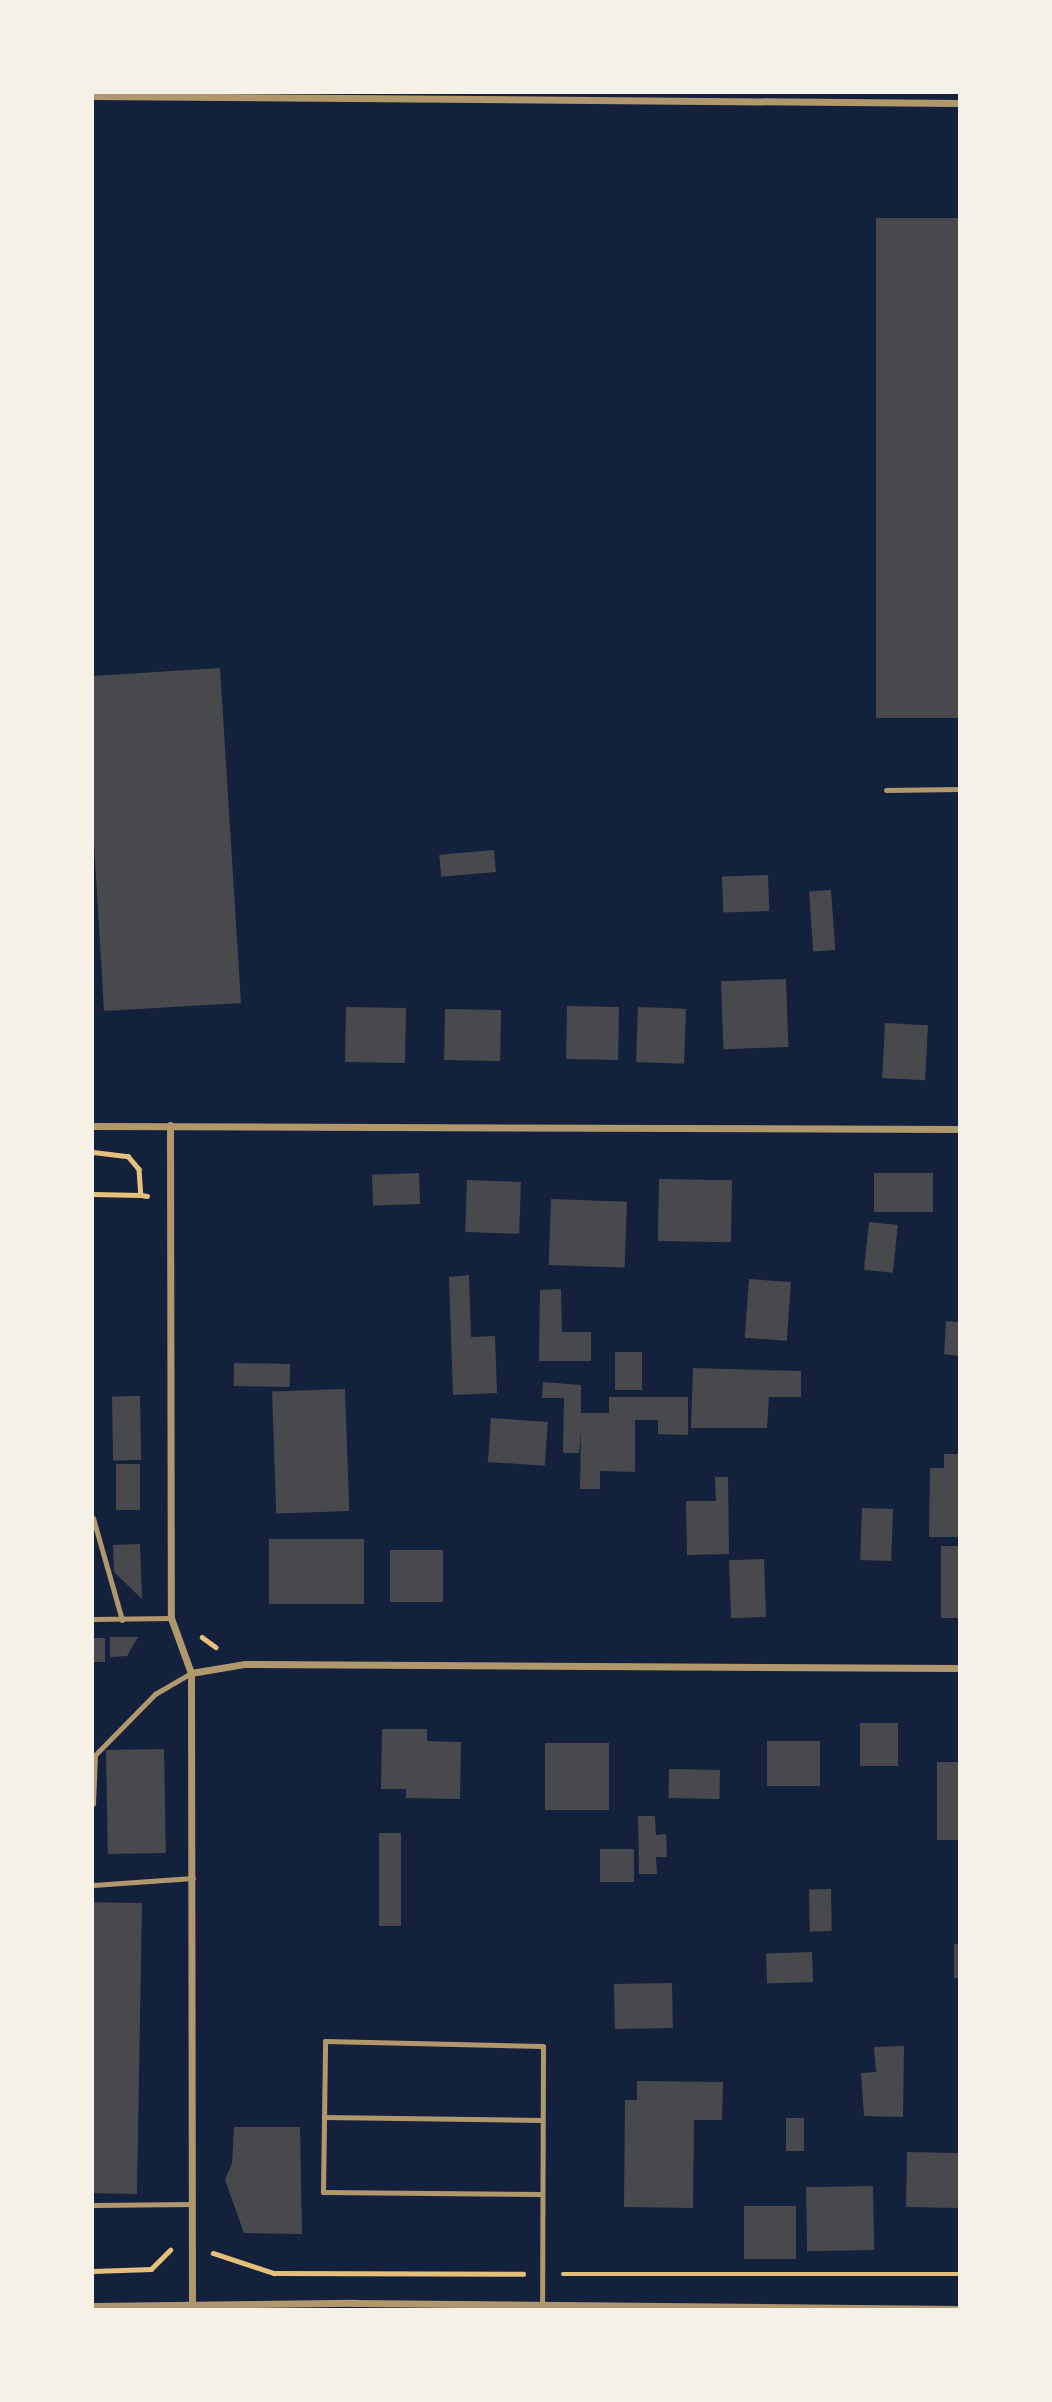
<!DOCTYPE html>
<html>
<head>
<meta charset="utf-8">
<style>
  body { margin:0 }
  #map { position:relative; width:1052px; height:2402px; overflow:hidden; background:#14213d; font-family:Mulish,sans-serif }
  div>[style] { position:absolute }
  .building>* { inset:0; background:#48494c; transform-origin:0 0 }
  .path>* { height:4.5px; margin:-2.25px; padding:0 2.25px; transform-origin:2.25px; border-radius:2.25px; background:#e5c07b }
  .service>* { height:5px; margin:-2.5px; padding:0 2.5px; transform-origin:2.5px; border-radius:2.5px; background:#b1986c }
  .minor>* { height:7px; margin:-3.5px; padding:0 3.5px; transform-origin:3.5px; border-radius:3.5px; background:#b1986c }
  span { translate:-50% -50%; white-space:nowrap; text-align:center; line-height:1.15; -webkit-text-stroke:7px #f6f1e7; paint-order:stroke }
  .frame { position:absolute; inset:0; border:94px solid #f6f1e7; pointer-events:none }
</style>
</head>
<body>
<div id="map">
  <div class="building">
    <i style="left:959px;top:218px;width:500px;height:83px;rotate:90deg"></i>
    <i style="clip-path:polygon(220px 668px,241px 1003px,104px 1011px,93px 825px,93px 676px)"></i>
    <i style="left:494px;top:850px;width:22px;height:55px;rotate:85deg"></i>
    <i style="left:768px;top:875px;width:36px;height:46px;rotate:88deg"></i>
    <i style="left:831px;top:890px;width:60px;height:22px;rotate:86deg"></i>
    <i style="left:786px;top:979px;width:68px;height:65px;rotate:88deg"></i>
    <i style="left:567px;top:1006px;width:52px;height:53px;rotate:1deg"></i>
    <i style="left:346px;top:1007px;width:60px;height:55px;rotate:1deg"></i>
    <i style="left:638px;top:1007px;width:48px;height:55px;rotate:2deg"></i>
    <i style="left:445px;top:1009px;width:56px;height:51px;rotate:1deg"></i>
    <i style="left:885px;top:1023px;width:43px;height:55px;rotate:3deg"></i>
    <i style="left:419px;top:1173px;width:31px;height:47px;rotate:88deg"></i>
    <i style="left:874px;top:1173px;width:59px;height:39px"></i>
    <i style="left:659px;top:1179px;width:73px;height:62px;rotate:1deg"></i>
    <i style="left:467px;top:1180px;width:54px;height:52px;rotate:2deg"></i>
    <i style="left:551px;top:1199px;width:76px;height:66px;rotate:2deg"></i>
    <i style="left:869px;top:1222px;width:29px;height:48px;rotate:6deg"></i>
    <i style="clip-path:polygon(469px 1275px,471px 1337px,495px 1336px,497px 1393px,453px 1395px,449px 1277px)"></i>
    <i style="left:749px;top:1279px;width:42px;height:59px;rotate:4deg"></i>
    <i style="clip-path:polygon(561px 1289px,562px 1332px,591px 1332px,591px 1361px,539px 1361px,540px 1290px)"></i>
    <i style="clip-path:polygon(946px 1321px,959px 1322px,959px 1356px,944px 1354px)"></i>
    <i style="left:615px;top:1352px;width:27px;height:38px"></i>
    <i style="left:234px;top:1363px;width:56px;height:23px;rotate:1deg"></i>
    <i style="clip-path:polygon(693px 1368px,801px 1371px,801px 1397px,769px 1397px,767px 1428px,691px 1428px)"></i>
    <i style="clip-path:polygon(543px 1382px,581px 1385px,581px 1413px,609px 1413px,609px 1397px,688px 1397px,688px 1435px,658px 1434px,658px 1420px,635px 1420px,635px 1472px,600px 1471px,600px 1489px,580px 1489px,581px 1431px,579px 1453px,563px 1453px,564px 1398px,542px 1398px)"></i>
    <i style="left:345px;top:1389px;width:122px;height:73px;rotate:88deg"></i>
    <i style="left:140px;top:1396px;width:64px;height:28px;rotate:89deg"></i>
    <i style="left:491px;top:1418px;width:57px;height:44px;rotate:4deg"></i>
    <i style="clip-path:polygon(944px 1454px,959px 1454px,959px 1537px,929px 1537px,930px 1468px,944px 1468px)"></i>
    <i style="left:116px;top:1464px;width:24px;height:46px"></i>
    <i style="clip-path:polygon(715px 1477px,728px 1477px,729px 1554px,687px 1555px,686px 1501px,716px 1501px)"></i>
    <i style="left:862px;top:1508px;width:31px;height:52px;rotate:2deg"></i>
    <i style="left:269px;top:1539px;width:95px;height:65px"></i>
    <i style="clip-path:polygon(140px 1544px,142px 1599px,114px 1572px,113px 1545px)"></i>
    <i style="left:941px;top:1546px;width:18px;height:72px"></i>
    <i style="left:390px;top:1550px;width:53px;height:52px"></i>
    <i style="left:764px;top:1559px;width:58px;height:35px;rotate:88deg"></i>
    <i style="clip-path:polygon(110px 1637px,138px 1637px,127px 1656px,110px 1657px)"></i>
    <i style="left:93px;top:1638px;width:12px;height:24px"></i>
    <i style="left:860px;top:1723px;width:38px;height:43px"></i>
    <i style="clip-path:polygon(382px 1729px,427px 1729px,427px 1741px,461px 1742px,460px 1799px,406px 1798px,406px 1789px,381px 1789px)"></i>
    <i style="left:767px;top:1741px;width:53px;height:45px"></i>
    <i style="left:609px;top:1743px;width:67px;height:64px;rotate:90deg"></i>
    <i style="left:164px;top:1749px;width:104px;height:58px;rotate:89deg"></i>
    <i style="left:937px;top:1762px;width:22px;height:78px"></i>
    <i style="left:669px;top:1769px;width:51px;height:29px;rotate:1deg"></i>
    <i style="clip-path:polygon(638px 1816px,655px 1816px,656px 1835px,666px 1834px,667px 1857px,656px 1857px,657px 1874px,639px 1874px)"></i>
    <i style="left:379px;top:1833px;width:22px;height:93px"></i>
    <i style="left:600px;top:1849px;width:34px;height:33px"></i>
    <i style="left:831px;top:1889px;width:42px;height:22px;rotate:89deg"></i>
    <i style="left:142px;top:1903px;width:291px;height:49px;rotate:91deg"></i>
    <i style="left:954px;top:1944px;width:5px;height:34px"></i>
    <i style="left:812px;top:1952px;width:30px;height:46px;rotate:88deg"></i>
    <i style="left:672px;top:1983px;width:45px;height:58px;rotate:89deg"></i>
    <i style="clip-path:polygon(904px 2046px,903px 2117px,864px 2116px,861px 2073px,876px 2072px,874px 2047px)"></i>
    <i style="clip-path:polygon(637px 2081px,723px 2082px,722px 2120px,694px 2120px,693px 2208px,624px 2207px,625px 2100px,637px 2100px)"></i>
    <i style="left:786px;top:2118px;width:18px;height:33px"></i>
    <i style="clip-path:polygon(234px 2127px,300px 2127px,302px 2234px,244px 2233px,225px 2180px,232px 2163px)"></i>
    <i style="left:907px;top:2152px;width:52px;height:55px;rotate:1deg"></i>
    <i style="left:873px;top:2186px;width:64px;height:67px;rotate:89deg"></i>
    <i style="left:744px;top:2206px;width:52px;height:53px"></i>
  </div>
  <div class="path">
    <i style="left:93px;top:1152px;width:35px;rotate:7deg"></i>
    <i style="left:128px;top:1156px;width:17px;rotate:50deg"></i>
    <i style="left:139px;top:1169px;width:26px;rotate:86deg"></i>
    <i style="left:141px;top:1195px;width:6px;rotate:9deg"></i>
    <i style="left:93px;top:1194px;width:48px;rotate:1.2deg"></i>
    <i style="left:202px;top:1637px;width:17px;rotate:36deg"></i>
    <i style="left:213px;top:2253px;width:64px;rotate:18.2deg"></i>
    <i style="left:274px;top:2273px;width:249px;rotate:0.2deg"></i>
    <i style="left:93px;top:2271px;width:58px;rotate:-2deg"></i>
    <i style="left:151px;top:2269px;width:27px;rotate:-45deg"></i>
    <i style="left:563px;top:2274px;width:396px"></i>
  </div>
  <div class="service">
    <i style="left:886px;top:790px;width:73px;rotate:-0.8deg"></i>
    <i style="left:93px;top:1518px;width:106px;rotate:74.1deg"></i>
    <i style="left:93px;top:1619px;width:78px;rotate:-0.7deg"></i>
    <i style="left:93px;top:1804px;width:49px;rotate:-87.7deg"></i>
    <i style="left:95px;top:1755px;width:86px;rotate:-45.5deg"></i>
    <i style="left:155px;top:1694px;width:42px;rotate:-30.3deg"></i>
    <i style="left:93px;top:1885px;width:100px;rotate:-4deg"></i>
    <i style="left:324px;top:2117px;width:218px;rotate:0.8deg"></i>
    <i style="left:541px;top:2194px;width:218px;rotate:-179.5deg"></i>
    <i style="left:323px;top:2192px;width:151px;rotate:-89.2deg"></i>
    <i style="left:325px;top:2041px;width:218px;rotate:1.3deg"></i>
    <i style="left:543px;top:2046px;width:259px;rotate:90.2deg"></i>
    <i style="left:93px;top:2205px;width:99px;rotate:-0.6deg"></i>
  </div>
  <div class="minor">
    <i style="left:93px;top:96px;width:866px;rotate:0.46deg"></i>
    <i style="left:170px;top:1125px;width:493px;rotate:89.9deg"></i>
    <i style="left:171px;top:1618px;width:59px;rotate:70deg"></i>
    <i style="left:191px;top:1673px;width:630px;rotate:89.91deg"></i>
    <i style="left:93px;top:1126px;width:866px;rotate:0.2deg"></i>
    <i style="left:191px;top:1673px;width:55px;rotate:-9.5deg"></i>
    <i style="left:245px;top:1664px;width:714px;rotate:0.32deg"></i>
    <i style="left:93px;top:2306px;width:261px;rotate:-0.7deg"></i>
    <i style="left:354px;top:2303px;width:605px;rotate:0.57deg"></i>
  </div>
  <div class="frame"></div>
</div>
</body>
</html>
